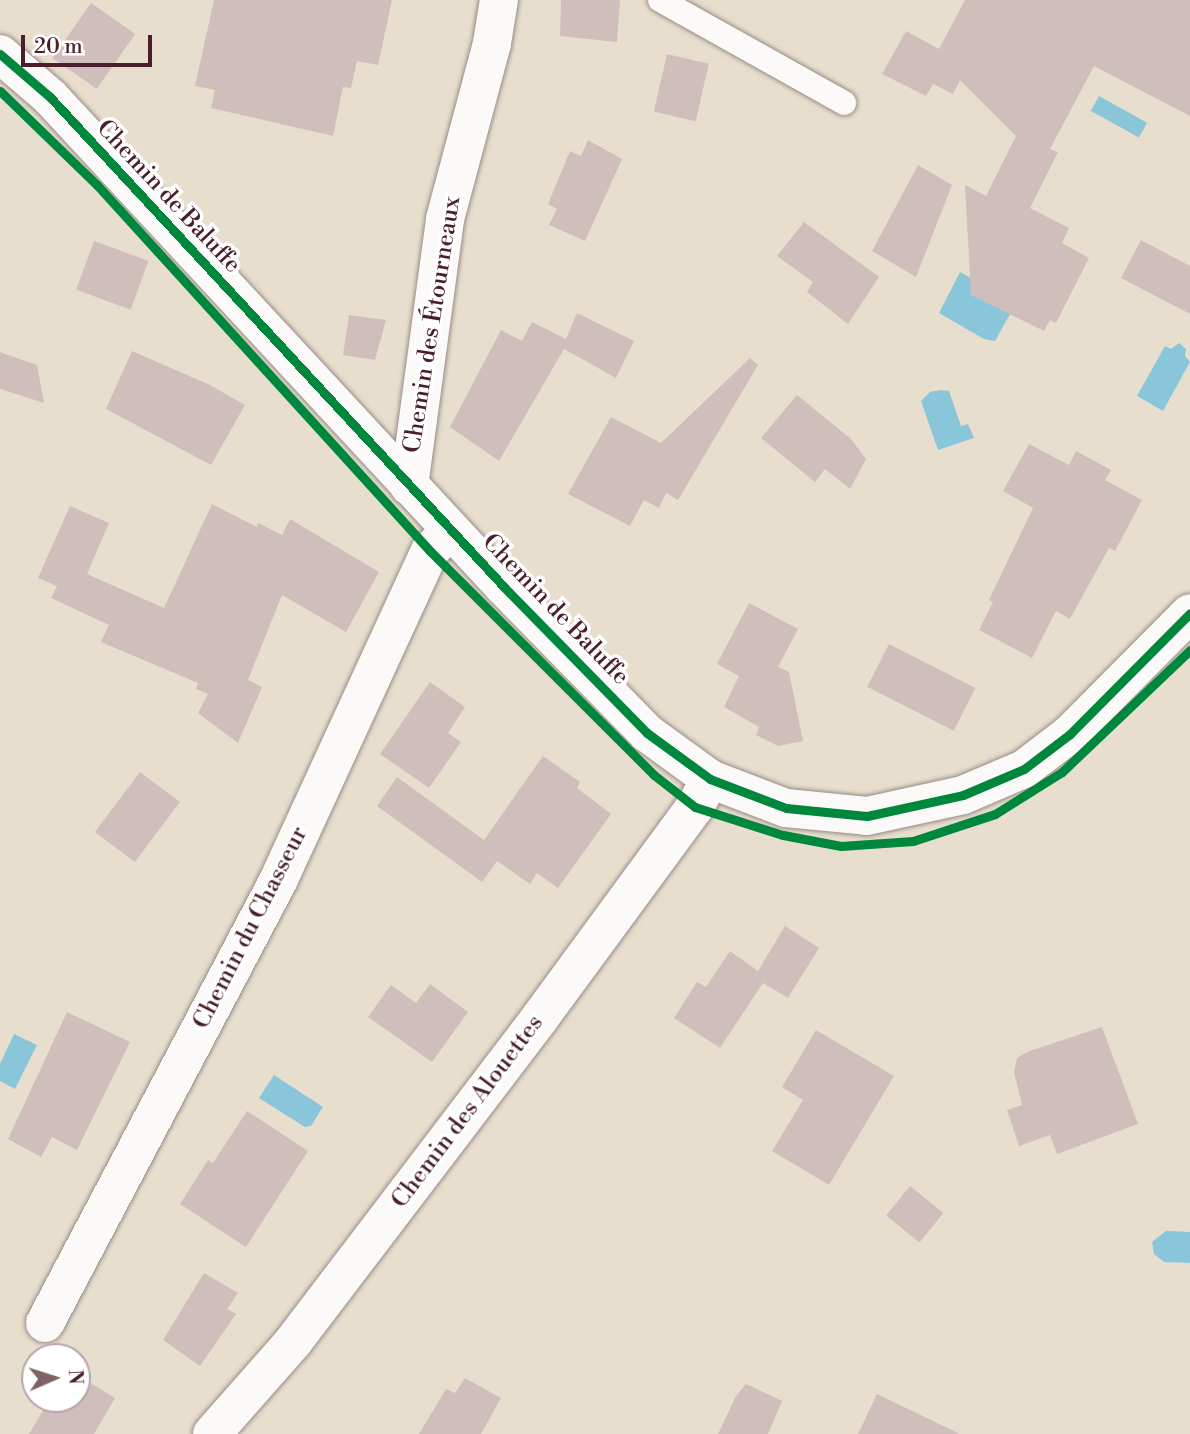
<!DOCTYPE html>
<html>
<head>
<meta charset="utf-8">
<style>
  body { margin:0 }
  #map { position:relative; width:1190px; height:1434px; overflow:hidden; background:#e8dece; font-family:"Libre Bodoni",serif }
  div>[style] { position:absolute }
  .water>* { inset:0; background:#8ac6da; transform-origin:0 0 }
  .building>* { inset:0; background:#d0bebc; transform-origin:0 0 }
  .roads { filter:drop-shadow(0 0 2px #988c86) drop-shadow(0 0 2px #988c86) }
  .service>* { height:24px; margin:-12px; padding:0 12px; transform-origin:12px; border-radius:12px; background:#fcfaf8 }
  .minor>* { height:38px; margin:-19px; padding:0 19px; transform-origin:19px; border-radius:19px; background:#fcfaf8 }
  .cycleway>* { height:9px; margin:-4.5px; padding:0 4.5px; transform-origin:4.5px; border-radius:4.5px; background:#00873e }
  span { translate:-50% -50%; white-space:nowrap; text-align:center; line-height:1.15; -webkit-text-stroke:7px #fff; paint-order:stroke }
  .street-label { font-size:24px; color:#4a1f2b }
  .north { position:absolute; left:21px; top:1343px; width:70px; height:70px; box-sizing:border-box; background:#fff; border:2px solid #b7a5aa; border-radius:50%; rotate:87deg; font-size:19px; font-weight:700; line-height:28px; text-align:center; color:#4a1f2b }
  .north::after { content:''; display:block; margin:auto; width:24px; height:32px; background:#816264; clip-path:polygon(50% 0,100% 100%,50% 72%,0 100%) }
  .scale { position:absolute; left:21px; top:35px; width:131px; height:32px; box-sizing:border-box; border:4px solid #4a1f2b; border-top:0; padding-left:9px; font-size:21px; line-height:24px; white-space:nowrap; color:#4a1f2b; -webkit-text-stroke:5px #fff; paint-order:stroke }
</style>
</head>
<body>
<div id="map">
  <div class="water">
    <i style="left:1099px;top:96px;width:55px;height:17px;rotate:29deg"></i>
    <i style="clip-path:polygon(960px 272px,978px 282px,1010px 314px,995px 341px,984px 339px,939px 313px)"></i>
    <i style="clip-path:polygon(1179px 343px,1186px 349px,1185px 356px,1190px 362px,1163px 411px,1137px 396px,1165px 346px,1171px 349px)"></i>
    <i style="clip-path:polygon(941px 390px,949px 391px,961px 426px,968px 424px,974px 438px,938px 450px,921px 401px,930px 392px)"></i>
    <i style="clip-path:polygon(14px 1034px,37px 1045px,15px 1089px,0 1081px,0 1064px)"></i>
    <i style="clip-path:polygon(274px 1075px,323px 1107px,311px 1126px,305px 1127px,259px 1098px)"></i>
    <i style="clip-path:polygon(1166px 1231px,1190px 1232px,1190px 1263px,1164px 1262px,1154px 1254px,1152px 1242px)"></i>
  </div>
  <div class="building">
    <i style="clip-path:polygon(214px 0,392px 0,378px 65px,357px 61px,351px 88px,343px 87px,333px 136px,211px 108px,215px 90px,195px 86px)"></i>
    <i style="clip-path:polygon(561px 0,620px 0,617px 42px,560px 36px)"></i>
    <i style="clip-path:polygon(965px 0,1190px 0,1190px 116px,1094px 66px,1050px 149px,1058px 152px,1030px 208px,1069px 228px,1062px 243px,1089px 258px,1056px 323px,1050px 320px,1044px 331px,971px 295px,965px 185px,986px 196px,1016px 136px,960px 80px,953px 94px,933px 84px,926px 96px,882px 74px,906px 31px,939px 49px)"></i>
    <i style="left:91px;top:3px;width:54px;height:67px;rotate:35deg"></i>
    <i style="left:667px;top:54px;width:43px;height:59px;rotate:13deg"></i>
    <i style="clip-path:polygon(588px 140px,622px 159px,585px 241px,549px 225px,557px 209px,548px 204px,570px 151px,581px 156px)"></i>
    <i style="clip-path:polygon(918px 165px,952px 185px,916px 277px,872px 251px)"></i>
    <i style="clip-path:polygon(804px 222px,879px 277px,848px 324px,807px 292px,813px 282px,777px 256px)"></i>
    <i style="clip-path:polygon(1141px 240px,1190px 266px,1190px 314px,1121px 278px)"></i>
    <i style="left:94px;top:241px;width:58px;height:52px;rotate:20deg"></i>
    <i style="clip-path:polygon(577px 313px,634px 341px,616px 378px,564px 349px,499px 461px,450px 427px,501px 330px,522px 341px,532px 322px,566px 339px)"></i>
    <i style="clip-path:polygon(349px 315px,386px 320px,375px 360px,343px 355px)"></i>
    <i style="clip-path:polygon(132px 351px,210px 385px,245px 405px,211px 465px,106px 409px)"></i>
    <i style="clip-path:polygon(0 352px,37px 365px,44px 403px,0 389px)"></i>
    <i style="clip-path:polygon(750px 358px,758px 365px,678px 500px,666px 493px,659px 508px,644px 500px,630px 526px,568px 494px,611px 417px,661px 443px)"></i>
    <i style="clip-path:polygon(797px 395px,851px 439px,866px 459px,850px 489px,825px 469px,815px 482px,761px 438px)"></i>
    <i style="clip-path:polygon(1029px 444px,1069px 465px,1076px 451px,1111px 470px,1105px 480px,1142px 500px,1115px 551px,1109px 548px,1070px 619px,1056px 611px,1032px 658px,979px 630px,993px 602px,989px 600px,1033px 508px,1003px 491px)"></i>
    <i style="clip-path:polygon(212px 504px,257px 527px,258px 523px,282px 535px,290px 519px,379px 572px,346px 632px,282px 595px,248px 680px,262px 687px,238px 743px,198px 713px,208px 694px,196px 689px,198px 683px,101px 642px,109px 625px,51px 598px,57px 586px,38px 578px,70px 506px,109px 523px,87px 574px,164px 608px)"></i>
    <i style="clip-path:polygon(749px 603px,798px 629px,778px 667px,789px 672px,803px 741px,778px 746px,756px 735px,759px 727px,724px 707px,739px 676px,717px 664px)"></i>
    <i style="left:889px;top:644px;width:97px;height:48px;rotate:27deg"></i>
    <i style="clip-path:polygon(430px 682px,465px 707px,448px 733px,461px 742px,429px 788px,380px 754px)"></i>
    <i style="clip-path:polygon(543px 756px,580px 782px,577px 788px,611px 814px,558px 888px,537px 873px,530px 884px,497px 861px,482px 882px,377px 806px,397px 777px,484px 840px)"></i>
    <i style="left:140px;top:772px;width:50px;height:75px;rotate:37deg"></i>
    <i style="clip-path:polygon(785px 926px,819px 948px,788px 998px,763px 983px,720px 1048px,674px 1018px,697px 982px,706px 987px,730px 951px,758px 971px)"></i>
    <i style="clip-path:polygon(430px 984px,468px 1012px,432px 1062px,368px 1017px,391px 985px,416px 1003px)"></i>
    <i style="clip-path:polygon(67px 1012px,130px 1042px,77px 1150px,52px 1137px,41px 1157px,8px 1139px)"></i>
    <i style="clip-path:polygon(1102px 1027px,1138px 1124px,1057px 1154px,1050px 1135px,1019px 1146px,1007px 1110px,1022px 1105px,1014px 1072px,1017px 1058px,1027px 1052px)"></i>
    <i style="clip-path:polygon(816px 1030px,894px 1076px,829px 1185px,772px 1151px,803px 1100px,782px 1087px)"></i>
    <i style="clip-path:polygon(247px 1111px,308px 1151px,246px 1247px,180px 1204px,208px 1160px,213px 1163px)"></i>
    <i style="left:910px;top:1186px;width:43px;height:38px;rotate:39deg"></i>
    <i style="clip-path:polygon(204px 1273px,238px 1293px,227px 1309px,236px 1314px,200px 1366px,163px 1340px)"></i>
    <i style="clip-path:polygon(465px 1378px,501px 1398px,481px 1434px,419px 1434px,446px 1389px,455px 1393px)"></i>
    <i style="clip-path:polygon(84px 1379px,115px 1398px,94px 1434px,29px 1434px,50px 1399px,77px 1399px)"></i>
    <i style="clip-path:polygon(746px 1384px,782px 1401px,768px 1434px,718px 1434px,736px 1396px)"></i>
    <i style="clip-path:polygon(877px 1394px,960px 1434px,858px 1434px)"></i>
  </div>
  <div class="roads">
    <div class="service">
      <i style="left:660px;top:0;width:211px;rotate:29.2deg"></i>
    </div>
    <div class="minor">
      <i style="left:0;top:54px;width:66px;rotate:40.7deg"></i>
      <i style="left:50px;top:97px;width:668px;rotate:47.18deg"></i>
      <i style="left:504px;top:587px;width:204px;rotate:45.6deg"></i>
      <i style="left:647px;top:733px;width:78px;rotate:36.1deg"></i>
      <i style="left:710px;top:779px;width:81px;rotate:20.9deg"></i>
      <i style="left:786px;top:808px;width:81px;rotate:5.6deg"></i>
      <i style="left:867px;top:816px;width:98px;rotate:-12.3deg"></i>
      <i style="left:963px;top:795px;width:66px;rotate:-23.1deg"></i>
      <i style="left:1024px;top:769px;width:58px;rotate:-37.3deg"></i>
      <i style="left:1070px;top:734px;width:170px;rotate:-45.2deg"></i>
      <i style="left:409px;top:486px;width:269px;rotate:-82.3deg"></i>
      <i style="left:445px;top:219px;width:182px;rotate:-75deg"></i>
      <i style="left:492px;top:43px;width:44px;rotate:-80.8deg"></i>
      <i style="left:45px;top:1323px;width:500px;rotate:-62.2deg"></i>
      <i style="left:278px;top:881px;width:363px;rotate:-65.3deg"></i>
      <i style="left:430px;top:551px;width:29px;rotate:-46deg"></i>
      <i style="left:212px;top:1434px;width:123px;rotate:-48.6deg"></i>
      <i style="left:293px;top:1342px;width:406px;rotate:-52.7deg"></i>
      <i style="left:539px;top:1019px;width:263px;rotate:-53.7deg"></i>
      <i style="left:695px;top:807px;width:32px;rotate:-62deg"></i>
    </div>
  </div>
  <div class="cycleway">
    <i style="left:0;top:54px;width:66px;rotate:40.7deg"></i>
    <i style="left:50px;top:97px;width:668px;rotate:47.18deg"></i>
    <i style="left:504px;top:587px;width:204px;rotate:45.6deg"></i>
    <i style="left:647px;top:733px;width:78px;rotate:36.1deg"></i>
    <i style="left:710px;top:779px;width:81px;rotate:20.9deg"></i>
    <i style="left:786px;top:808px;width:81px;rotate:5.6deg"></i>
    <i style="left:867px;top:816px;width:98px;rotate:-12.3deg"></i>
    <i style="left:963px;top:795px;width:66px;rotate:-23.1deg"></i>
    <i style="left:1024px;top:769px;width:58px;rotate:-37.3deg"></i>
    <i style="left:1070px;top:734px;width:170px;rotate:-45.2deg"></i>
    <i style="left:0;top:91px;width:135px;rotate:44.1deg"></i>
    <i style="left:97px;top:185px;width:495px;rotate:47.7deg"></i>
    <i style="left:430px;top:551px;width:317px;rotate:45deg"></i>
    <i style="left:654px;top:775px;width:52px;rotate:38deg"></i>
    <i style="left:695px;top:807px;width:92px;rotate:17.7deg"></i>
    <i style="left:783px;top:835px;width:59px;rotate:10.7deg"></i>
    <i style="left:841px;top:846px;width:72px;rotate:-4deg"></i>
    <i style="left:913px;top:841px;width:86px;rotate:-18.2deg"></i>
    <i style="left:995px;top:814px;width:79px;rotate:-32.1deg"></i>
    <i style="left:1062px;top:772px;width:177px;rotate:-43.6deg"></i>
  </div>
  <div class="street-label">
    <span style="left:168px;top:197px;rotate:47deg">Chemin de Baluffe</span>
    <span style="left:433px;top:325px;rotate:-81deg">Chemin des Étourneaux</span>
    <span style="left:555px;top:610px;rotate:46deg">Chemin de Baluffe</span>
    <span style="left:251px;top:928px;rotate:-63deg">Chemin du Chasseur</span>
    <span style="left:468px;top:1112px;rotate:-53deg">Chemin des Alouettes</span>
  </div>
  <div class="north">N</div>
  <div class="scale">20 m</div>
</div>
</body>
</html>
